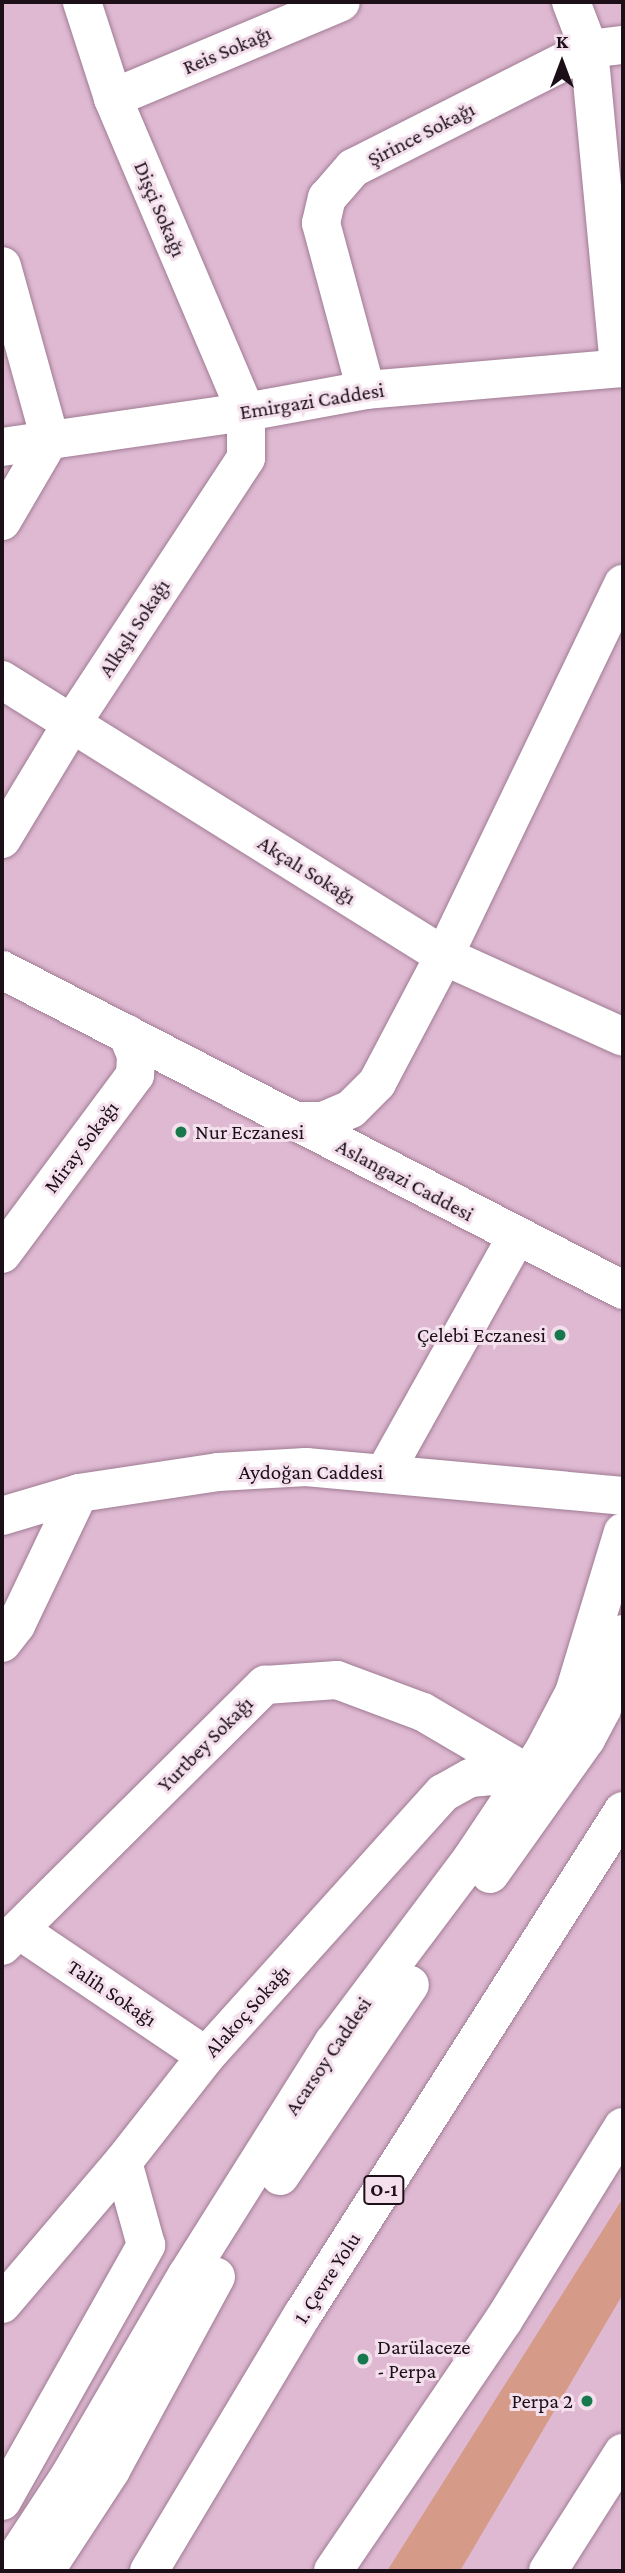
<!DOCTYPE html>
<html>
<head>
<meta charset="utf-8">
<style>
  body { margin:0 }
  #map { position:relative; width:625px; height:2573px; overflow:hidden; background:#dfb9d2; font-family:"Crimson Pro",serif }
  div>[style] { position:absolute }
  .green>* { inset:0; background:#d59b88 }
  .roads { filter:drop-shadow(0 0 2px #9f7c93) drop-shadow(0 0 2px #9f7c93) }
  .minor>* { height:38px; margin:-19px; padding:0 19px; transform-origin:19px; border-radius:19px; background:#fff }
  .tertiary>* { height:38px; margin:-19px; padding:0 19px; transform-origin:19px; border-radius:19px; background:#fff }
  .secondary>* { height:38px; margin:-19px; padding:0 19px; transform-origin:19px; border-radius:19px; background:#fff }
  .trunk>* { height:38px; margin:-19px; padding:0 19px; transform-origin:19px; border-radius:19px; background:#fff }
  .dots>* { width:19px; height:19px; translate:-50% -50%; box-sizing:border-box; border:4px solid #f4e0ed; border-radius:50% }
  span { translate:-50% -50%; white-space:nowrap; text-align:center; line-height:1.15; -webkit-text-stroke:6px #f4e0ed; paint-order:stroke }
  .shield-label span { padding:2px 5px; background:#f4e0ed; border:2px solid; border-radius:5px; -webkit-text-stroke-width:0 }
  .shield-label { font-size:19px; color:#1c0f18; font-weight:700 }
  .street-label { font-size:21px; color:#1c0f18 }
  .poi-label { font-size:21px; color:#1c0f18 }
  .left { translate:0 -50%; text-align:left }
  .right { translate:-100% -50%; text-align:right }
  .frame { position:absolute; inset:0; border:4px solid #1c0f18; pointer-events:none }
  .north { position:absolute; left:527px; top:28px; width:70px; height:70px; -webkit-text-stroke:5px #f4e0ed; paint-order:stroke; rotate:0deg; font-size:19px; font-weight:700; line-height:28px; text-align:center; color:#1c0f18 }
  .north::after { content:''; display:block; margin:auto; width:24px; height:32px; background:#1c0f18; clip-path:polygon(50% 0,100% 100%,50% 72%,0 100%) }
</style>
</head>
<body>
<div id="map">
  <div class="green">
    <i style="clip-path:polygon(623px 2198px,623px 2294px,460px 2571px,387px 2571px)"></i>
  </div>
  <div class="roads">
    <div class="minor">
      <i style="left:571px;top:2px;width:50px;rotate:69deg"></i>
      <i style="left:589px;top:49px;width:320px;rotate:84.6deg"></i>
      <i style="left:113px;top:98px;width:247px;rotate:-22.8deg"></i>
      <i style="left:2px;top:266px;width:180px;rotate:74.5deg"></i>
      <i style="left:50px;top:439px;width:95px;rotate:120.3deg"></i>
      <i style="left:366px;top:390px;width:173px;rotate:-105.1deg"></i>
      <i style="left:321px;top:223px;width:26px;rotate:-77deg"></i>
      <i style="left:327px;top:198px;width:40px;rotate:-49deg"></i>
      <i style="left:353px;top:168px;width:264px;rotate:-26.8deg"></i>
      <i style="left:589px;top:49px;width:34px;rotate:-7deg"></i>
      <i style="left:2px;top:447px;width:246px;rotate:-8.2deg"></i>
      <i style="left:246px;top:412px;width:122px;rotate:-10.4deg"></i>
      <i style="left:366px;top:390px;width:258px;rotate:-4.9deg"></i>
      <i style="left:2px;top:680px;width:521px;rotate:31.98deg"></i>
      <i style="left:444px;top:956px;width:196px;rotate:24.3deg"></i>
      <i style="left:2px;top:839px;width:135px;rotate:-58.9deg"></i>
      <i style="left:72px;top:723px;width:317px;rotate:-56.7deg"></i>
      <i style="left:246px;top:458px;width:46px;rotate:-90deg"></i>
      <i style="left:246px;top:412px;width:341px;rotate:-113deg"></i>
      <i style="left:113px;top:98px;width:101px;rotate:-107.9deg"></i>
      <i style="left:297px;top:1121px;width:26px"></i>
      <i style="left:323px;top:1121px;width:30px;rotate:-23deg"></i>
      <i style="left:351px;top:1109px;width:37px;rotate:-45deg"></i>
      <i style="left:377px;top:1083px;width:144px;rotate:-62.2deg"></i>
      <i style="left:444px;top:956px;width:413px;rotate:-64.3deg"></i>
      <i style="left:2px;top:1254px;width:223px;rotate:-53.4deg"></i>
      <i style="left:135px;top:1075px;width:20px;rotate:-87deg"></i>
      <i style="left:136px;top:1055px;width:23px;rotate:-113deg"></i>
      <i style="left:385px;top:1472px;width:267px;rotate:-60.8deg"></i>
      <i style="left:2px;top:1643px;width:23px;rotate:-52deg"></i>
      <i style="left:16px;top:1625px;width:146px;rotate:-64.5deg"></i>
      <i style="left:19px;top:1930px;width:225px;rotate:34deg"></i>
      <i style="left:2px;top:1946px;width:371px;rotate:-44.8deg"></i>
      <i style="left:265px;top:1685px;width:72px;rotate:-4deg"></i>
      <i style="left:337px;top:1680px;width:92px;rotate:20.4deg"></i>
      <i style="left:423px;top:1712px;width:121px;rotate:30.4deg"></i>
      <i style="left:2px;top:2304px;width:187px;rotate:-49.6deg"></i>
      <i style="left:123px;top:2162px;width:135px;rotate:-51.9deg"></i>
      <i style="left:206px;top:2056px;width:354px;rotate:-48deg"></i>
      <i style="left:443px;top:1793px;width:31px;rotate:-29deg"></i>
      <i style="left:470px;top:1778px;width:57px;rotate:-5deg"></i>
      <i style="left:2px;top:2501px;width:294px;rotate:-60.6deg"></i>
      <i style="left:146px;top:2245px;width:86px;rotate:-105.5deg"></i>
    </div>
    <div class="tertiary">
      <i style="left:2px;top:1516px;width:80px;rotate:-16.6deg"></i>
      <i style="left:79px;top:1493px;width:141px;rotate:-8.6deg"></i>
      <i style="left:218px;top:1472px;width:88px;rotate:-3.3deg"></i>
      <i style="left:306px;top:1467px;width:318px;rotate:5.2deg"></i>
    </div>
    <div class="secondary">
      <i style="left:2px;top:970px;width:699px;rotate:27.26deg"></i>
      <i style="left:490px;top:1874px;width:166px;rotate:-54.6deg"></i>
      <i style="left:586px;top:1739px;width:34px;rotate:-62deg"></i>
      <i style="left:602px;top:1709px;width:78px;rotate:-74.4deg"></i>
      <i style="left:280px;top:2176px;width:231px;rotate:-55.8deg"></i>
      <i style="left:7px;top:2571px;width:115px;rotate:-56.7deg"></i>
      <i style="left:70px;top:2475px;width:232px;rotate:-59.7deg"></i>
      <i style="left:187px;top:2275px;width:275px;rotate:-57.8deg"></i>
      <i style="left:334px;top:2042px;width:230px;rotate:-53.1deg"></i>
      <i style="left:472px;top:1858px;width:128px;rotate:-56.2deg"></i>
      <i style="left:543px;top:1752px;width:67px;rotate:-62.3deg"></i>
      <i style="left:574px;top:1693px;width:168px;rotate:-73.1deg"></i>
      <i style="left:45px;top:2571px;width:121px;rotate:-56.8deg"></i>
      <i style="left:111px;top:2470px;width:220px;rotate:-61.5deg"></i>
      <i style="left:548px;top:2571px;width:140px;rotate:-57.6deg"></i>
    </div>
    <div class="trunk">
      <i style="left:149px;top:2571px;width:300px;rotate:-59.1deg"></i>
      <i style="left:303px;top:2314px;width:596px;rotate:-57.54deg"></i>
      <i style="left:333px;top:2571px;width:302px;rotate:-55.8deg"></i>
      <i style="left:503px;top:2321px;width:228px;rotate:-58.3deg"></i>
    </div>
  </div>
  <div class="dots">
    <i style="left:181px;top:1132px;background:#17784e"></i>
    <i style="left:560px;top:1335px;background:#17784e"></i>
    <i style="left:363px;top:2359px;background:#17784e"></i>
    <i style="left:587px;top:2401px;background:#17784e"></i>
  </div>
  <div class="shield-label">
    <span style="left:384px;top:2190px">O-1</span>
  </div>
  <div class="street-label">
    <span style="left:227px;top:50px;rotate:-23deg">Reis Sokağı</span>
    <span style="left:421px;top:134px;rotate:-27deg">Şirince Sokağı</span>
    <span style="left:160px;top:209px;rotate:67deg">Dişçi Sokağı</span>
    <span style="left:312px;top:401px;rotate:-9deg">Emirgazi Caddesi</span>
    <span style="left:134px;top:628px;rotate:-57deg">Alkışlı Sokağı</span>
    <span style="left:307px;top:870px;rotate:32deg">Akçalı Sokağı</span>
    <span style="left:81px;top:1147px;rotate:-53deg">Miray Sokağı</span>
    <span style="left:405px;top:1180px;rotate:28deg">Aslangazi Caddesi</span>
    <span style="left:311px;top:1472px">Aydoğan Caddesi</span>
    <span style="left:205px;top:1744px;rotate:-45deg">Yurtbey Sokağı</span>
    <span style="left:112px;top:1993px;rotate:34deg">Talih Sokağı</span>
    <span style="left:247px;top:2011px;rotate:-48deg">Alakoç Sokağı</span>
    <span style="left:328px;top:2056px;rotate:-56deg">Acarsoy Caddesi</span>
    <span style="left:327px;top:2278px;rotate:-57deg">1. Çevre Yolu</span>
  </div>
  <div class="poi-label">
    <span class="left" style="left:195px;top:1132px">Nur Eczanesi</span>
    <span class="right" style="left:546px;top:1335px">Çelebi Eczanesi</span>
    <span class="left" style="left:377px;top:2359px">Darülaceze<br>- Perpa</span>
    <span class="right" style="left:573px;top:2401px">Perpa 2</span>
  </div>
  <div class="frame"></div>
  <div class="north">K</div>
</div>
</body>
</html>
